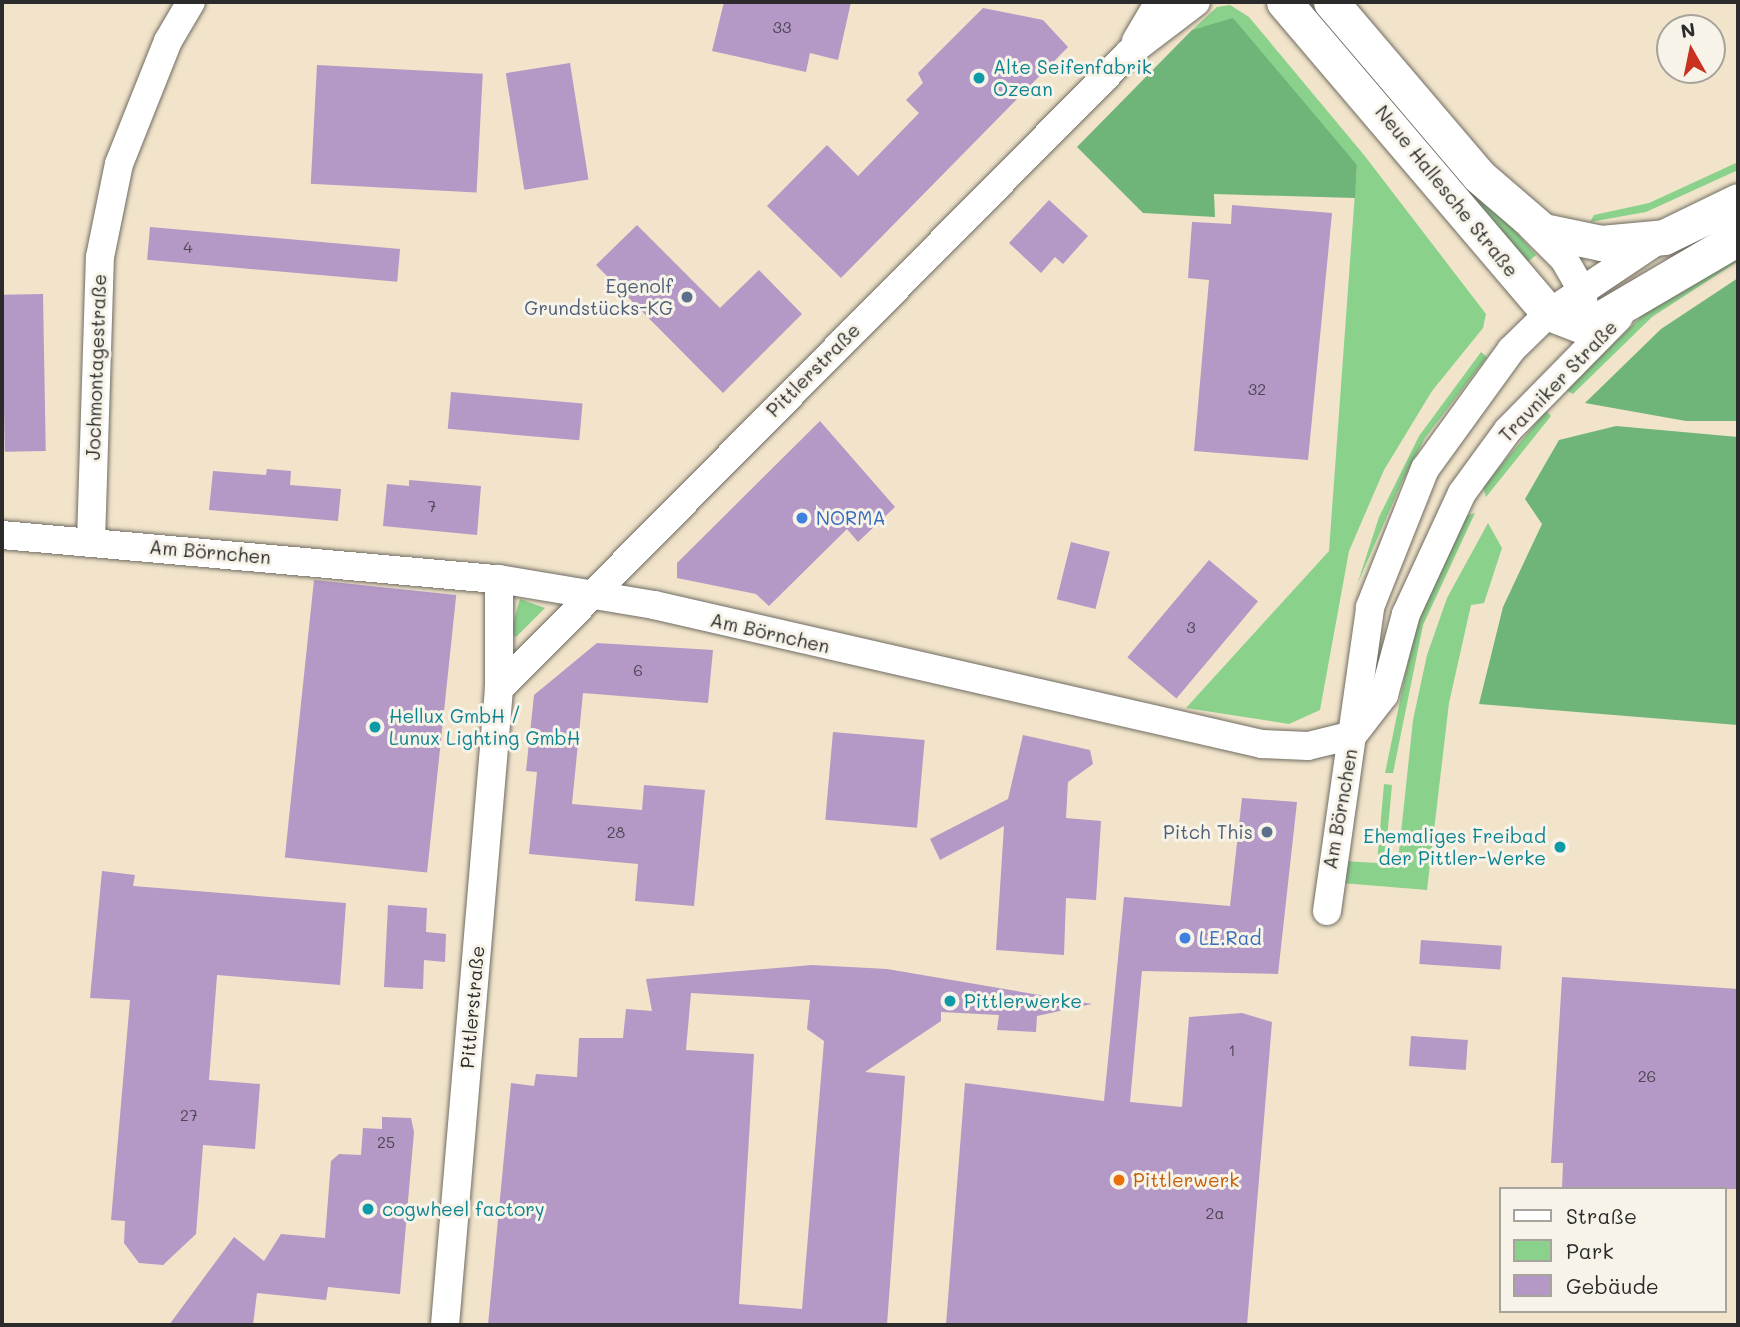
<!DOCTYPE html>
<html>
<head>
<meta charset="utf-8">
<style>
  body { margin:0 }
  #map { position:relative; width:1740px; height:1327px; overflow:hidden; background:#f1e4ca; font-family:Mali,sans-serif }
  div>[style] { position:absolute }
  .green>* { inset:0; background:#8ad28c }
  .forest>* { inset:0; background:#6fb478 }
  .building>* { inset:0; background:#b498c6; transform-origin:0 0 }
  .roads { filter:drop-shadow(0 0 2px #706c63) drop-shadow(0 0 2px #706c63) }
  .minor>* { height:28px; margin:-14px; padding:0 14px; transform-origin:14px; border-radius:14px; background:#fff }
  .major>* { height:35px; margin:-17.5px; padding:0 17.5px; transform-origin:17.5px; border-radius:17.5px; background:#fff }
  .dots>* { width:19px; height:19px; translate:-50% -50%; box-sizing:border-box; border:4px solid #f7f3e8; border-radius:50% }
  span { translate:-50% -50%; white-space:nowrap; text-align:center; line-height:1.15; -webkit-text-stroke:6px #f7f3e8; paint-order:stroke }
  .number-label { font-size:16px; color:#4d4652 }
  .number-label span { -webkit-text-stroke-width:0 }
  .culture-label { font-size:19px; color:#0d838f }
  .left { translate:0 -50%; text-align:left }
  .right { translate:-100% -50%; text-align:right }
  .street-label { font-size:19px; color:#2b2b2b }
  .service-label { font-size:19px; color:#4e5e75 }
  .shop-label { font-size:19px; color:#366cbe }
  .food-label { font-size:19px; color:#c56008 }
  .frame { position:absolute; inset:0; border:4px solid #2b2b2b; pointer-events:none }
  .legend { position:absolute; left:1499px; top:1187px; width:228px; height:126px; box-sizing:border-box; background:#f7f3e8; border:2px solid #a5a39c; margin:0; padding:9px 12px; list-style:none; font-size:21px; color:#2b2b2b }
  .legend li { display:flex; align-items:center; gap:14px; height:35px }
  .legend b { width:35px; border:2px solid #a5a39c }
  .north { position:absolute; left:1656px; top:14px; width:70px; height:70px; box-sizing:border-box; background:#f7f3e8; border:2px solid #a5a39c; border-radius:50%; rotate:351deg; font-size:19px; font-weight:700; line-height:28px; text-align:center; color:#2b2b2b }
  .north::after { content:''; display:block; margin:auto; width:24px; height:32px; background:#c8321e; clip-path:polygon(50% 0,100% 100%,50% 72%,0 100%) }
</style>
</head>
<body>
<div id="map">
  <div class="green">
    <i style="clip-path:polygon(1303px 2px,1316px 2px,1536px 255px,1524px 265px)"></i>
    <i style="clip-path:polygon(1230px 5px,1249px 17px,1364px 155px,1486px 314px,1483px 328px,1432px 391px,1384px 470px,1349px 551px,1320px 710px,1289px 724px,1186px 708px,1329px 551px,1357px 165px,1202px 27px,1192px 30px,1217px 7px)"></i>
    <i style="clip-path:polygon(1738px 162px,1738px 170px,1646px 212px,1590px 222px,1594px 215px,1649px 203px)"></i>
    <i style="clip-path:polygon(1738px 253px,1738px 261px,1652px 317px,1573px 394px,1566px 390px,1649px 309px)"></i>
    <i style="clip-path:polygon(1481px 352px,1487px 357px,1425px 438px,1402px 482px,1357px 585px,1379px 517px,1419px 436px)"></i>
    <i style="clip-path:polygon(1546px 411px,1551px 416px,1486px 497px,1483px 487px)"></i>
    <i style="clip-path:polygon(1475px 513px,1423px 625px,1393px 773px,1385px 773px,1416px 623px,1465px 516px)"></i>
    <i style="clip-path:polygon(1488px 523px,1502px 548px,1484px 603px,1471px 605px,1449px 703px,1427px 890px,1342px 883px,1344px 861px,1377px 863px,1384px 784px,1392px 785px,1385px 860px,1398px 861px,1413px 720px,1427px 655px,1447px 598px)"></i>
    <i style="clip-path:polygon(520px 599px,545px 608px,516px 637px,510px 633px)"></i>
  </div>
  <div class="forest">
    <i style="clip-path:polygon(1233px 18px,1357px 165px,1355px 198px,1214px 194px,1215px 217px,1143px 213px,1077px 147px,1192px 30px)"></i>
    <i style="clip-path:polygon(1738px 278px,1738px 421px,1686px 421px,1585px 403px,1661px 329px)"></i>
    <i style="clip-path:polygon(1616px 426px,1738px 437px,1738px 725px,1479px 704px,1503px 607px,1542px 524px,1525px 499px,1559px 440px)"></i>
  </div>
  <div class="building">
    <i style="clip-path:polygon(724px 2px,851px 2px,838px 60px,810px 53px,806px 72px,712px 51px)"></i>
    <i style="clip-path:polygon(983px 8px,1043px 20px,1068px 47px,841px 278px,767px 206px,827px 145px,858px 176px,919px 113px,906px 100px,923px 83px,918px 73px)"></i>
    <i style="left:570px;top:63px;width:118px;height:65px;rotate:81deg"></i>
    <i style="left:317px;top:65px;width:166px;height:119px;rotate:3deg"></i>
    <i style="clip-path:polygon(1049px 200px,1088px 236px,1063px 264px,1055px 257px,1041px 273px,1009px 243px)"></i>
    <i style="clip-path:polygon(1232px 205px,1332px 213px,1308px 460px,1194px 451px,1209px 280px,1188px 278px,1192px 222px,1231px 224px)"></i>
    <i style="clip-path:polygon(637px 225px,720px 308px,759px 270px,802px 314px,723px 393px,596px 265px)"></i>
    <i style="left:150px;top:227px;width:251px;height:33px;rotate:5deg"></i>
    <i style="left:43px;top:294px;width:157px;height:41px;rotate:89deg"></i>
    <i style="left:451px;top:392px;width:132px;height:37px;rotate:5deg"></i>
    <i style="clip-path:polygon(820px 421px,895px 507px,858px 542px,847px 529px,769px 606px,756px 594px,677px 578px,677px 563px)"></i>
    <i style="clip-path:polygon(267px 469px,291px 471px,290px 485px,341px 489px,338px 521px,209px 510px,213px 471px,266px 475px)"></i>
    <i style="clip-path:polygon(409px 480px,481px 486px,477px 535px,383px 526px,387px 484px,409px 486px)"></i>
    <i style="left:1071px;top:542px;width:40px;height:59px;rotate:14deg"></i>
    <i style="left:1209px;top:560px;width:64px;height:127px;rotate:40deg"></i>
    <i style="left:314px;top:580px;width:143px;height:279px;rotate:6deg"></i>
    <i style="clip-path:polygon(597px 643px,713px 650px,708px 703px,583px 693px,572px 804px,642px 810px,644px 785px,705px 790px,694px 906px,635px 901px,638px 864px,529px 854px,537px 772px,526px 771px,534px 695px)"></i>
    <i style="left:833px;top:732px;width:92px;height:88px;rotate:5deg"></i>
    <i style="clip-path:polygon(1023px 735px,1090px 750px,1093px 764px,1068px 782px,1066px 818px,1101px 821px,1096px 900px,1066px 898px,1064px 955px,996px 950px,1004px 826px,940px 860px,930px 839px,1008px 799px)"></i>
    <i style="clip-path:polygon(1242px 798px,1297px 802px,1278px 974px,1142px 971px,1130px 1102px,1182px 1107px,1189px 1017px,1242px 1013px,1272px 1022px,1247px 1325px,946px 1325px,965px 1083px,1104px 1101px,1124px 897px,1230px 906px)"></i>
    <i style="clip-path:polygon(102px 871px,135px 875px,133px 886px,346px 903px,340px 985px,217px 975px,209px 1080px,260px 1084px,255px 1149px,203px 1145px,196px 1234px,163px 1265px,139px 1263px,124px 1243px,125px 1221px,111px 1220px,130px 1000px,90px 998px)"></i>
    <i style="clip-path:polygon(388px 905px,427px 908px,426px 932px,446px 934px,445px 962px,424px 960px,423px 989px,384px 987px)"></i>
    <i style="left:1421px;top:940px;width:81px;height:24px;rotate:4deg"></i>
    <i style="clip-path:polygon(evenodd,812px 965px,887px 969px,1092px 1004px,1037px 1016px,1036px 1032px,997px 1030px,999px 1015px,941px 1012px,941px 1021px,865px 1072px,905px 1076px,887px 1325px,488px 1325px,511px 1083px,534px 1086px,536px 1074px,577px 1077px,579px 1038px,623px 1038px,626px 1009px,652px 1011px,646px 979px,812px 965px,691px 993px,810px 1000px,807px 1029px,824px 1041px,802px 1309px,739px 1304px,754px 1054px,686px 1050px,691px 993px)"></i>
    <i style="clip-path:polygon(1562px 977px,1738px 989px,1738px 1189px,1562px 1189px,1563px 1163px,1551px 1163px)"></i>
    <i style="left:1411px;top:1036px;width:57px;height:30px;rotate:4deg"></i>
    <i style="clip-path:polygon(382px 1117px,411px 1118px,414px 1132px,400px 1294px,328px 1287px,326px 1300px,257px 1293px,253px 1325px,169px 1325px,234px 1237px,264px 1261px,281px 1234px,325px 1238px,331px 1161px,339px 1154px,361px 1155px,363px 1128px,382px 1129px)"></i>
  </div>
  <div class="roads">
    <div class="minor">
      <i style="left:1136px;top:41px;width:45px;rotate:-59.5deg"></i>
      <i style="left:1531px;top:226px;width:47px;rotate:45deg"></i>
      <i style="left:1564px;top:259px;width:36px;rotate:60deg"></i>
      <i style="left:1582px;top:290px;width:17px;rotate:83deg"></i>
      <i style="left:2px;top:535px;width:499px;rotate:5.1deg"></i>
      <i style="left:499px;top:579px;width:157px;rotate:9.5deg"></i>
      <i style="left:654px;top:605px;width:624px;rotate:12.88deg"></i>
      <i style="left:1262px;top:744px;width:46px;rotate:2.5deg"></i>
      <i style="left:1308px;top:746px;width:46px;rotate:-13.7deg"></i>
      <i style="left:91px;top:541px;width:284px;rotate:-88.2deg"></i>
      <i style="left:100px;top:257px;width:95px;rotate:-78.5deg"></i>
      <i style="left:119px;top:164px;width:132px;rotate:-68.3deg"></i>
      <i style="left:168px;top:41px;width:45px;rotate:-59.5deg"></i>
      <i style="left:499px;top:689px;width:110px;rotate:-90deg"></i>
      <i style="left:1353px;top:735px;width:51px;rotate:-52.2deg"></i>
      <i style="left:1384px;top:695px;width:84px;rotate:-74.8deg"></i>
      <i style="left:1406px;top:614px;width:133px;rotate:-65.2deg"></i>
      <i style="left:1462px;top:493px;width:78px;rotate:-53.9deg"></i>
      <i style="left:1508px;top:430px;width:158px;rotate:-45.5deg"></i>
      <i style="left:1327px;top:911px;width:307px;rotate:-81.9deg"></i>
      <i style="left:1370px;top:607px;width:149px;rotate:-68.3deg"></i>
      <i style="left:1425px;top:469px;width:147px;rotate:-54.1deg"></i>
      <i style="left:1511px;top:350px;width:53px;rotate:-44.2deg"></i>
      <i style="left:1549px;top:313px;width:135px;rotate:-33.8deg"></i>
      <i style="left:445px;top:1325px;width:638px;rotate:-85.15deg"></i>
      <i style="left:499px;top:689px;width:895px;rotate:-45.27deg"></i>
      <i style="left:1129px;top:53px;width:84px;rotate:-37.3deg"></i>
    </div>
    <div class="major">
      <i style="left:1284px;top:2px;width:409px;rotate:49.6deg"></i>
      <i style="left:1549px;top:313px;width:40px;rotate:21deg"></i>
      <i style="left:1586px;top:327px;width:176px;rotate:-30.4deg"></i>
      <i style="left:1331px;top:2px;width:228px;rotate:49.6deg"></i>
      <i style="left:1479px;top:176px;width:84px;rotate:40.7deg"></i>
      <i style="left:1543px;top:231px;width:59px;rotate:11.7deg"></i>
      <i style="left:1601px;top:243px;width:63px;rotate:-5.4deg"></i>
      <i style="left:1664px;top:237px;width:82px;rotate:-25.9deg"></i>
    </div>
  </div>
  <div class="dots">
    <i style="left:979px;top:78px;background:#0f9aa8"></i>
    <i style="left:687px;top:297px;background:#5c6f8a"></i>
    <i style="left:802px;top:518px;background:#3f7fe0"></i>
    <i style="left:375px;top:727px;background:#0f9aa8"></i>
    <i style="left:1267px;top:832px;background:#5c6f8a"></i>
    <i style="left:1560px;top:847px;background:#0f9aa8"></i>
    <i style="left:1185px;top:938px;background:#3f7fe0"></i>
    <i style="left:950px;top:1001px;background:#0f9aa8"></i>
    <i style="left:1119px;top:1180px;background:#e8710a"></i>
    <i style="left:368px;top:1209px;background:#0f9aa8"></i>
  </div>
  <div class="number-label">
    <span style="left:782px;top:27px">33</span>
    <span style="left:188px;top:247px">4</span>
    <span style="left:1257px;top:389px">32</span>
    <span style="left:432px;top:506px">7</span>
    <span style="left:1191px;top:627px">3</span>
    <span style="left:638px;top:670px">6</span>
    <span style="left:616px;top:832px">28</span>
    <span style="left:1232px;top:1050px">1</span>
    <span style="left:1647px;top:1076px">26</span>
    <span style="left:189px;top:1115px">27</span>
    <span style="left:386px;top:1142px">25</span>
    <span style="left:1215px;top:1213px">2a</span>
  </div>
  <div class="culture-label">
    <span class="left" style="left:993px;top:78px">Alte Seifenfabrik<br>Ozean</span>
    <span class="left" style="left:389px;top:727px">Hellux GmbH /<br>Lunux Lighting GmbH</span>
    <span class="right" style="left:1546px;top:847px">Ehemaliges Freibad<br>der Pittler-Werke</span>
    <span class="left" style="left:964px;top:1001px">Pittlerwerke</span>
    <span class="left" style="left:382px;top:1209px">cogwheel factory</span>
  </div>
  <div class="street-label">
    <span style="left:1447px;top:191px;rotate:51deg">Neue Hallesche Straße</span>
    <span style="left:96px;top:367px;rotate:-88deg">Jochmontagestraße</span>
    <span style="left:813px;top:370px;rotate:-45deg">Pittlerstraße</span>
    <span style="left:1558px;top:381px;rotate:-46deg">Travniker Straße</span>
    <span style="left:210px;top:552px;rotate:5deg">Am Börnchen</span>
    <span style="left:770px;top:633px;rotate:13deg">Am Börnchen</span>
    <span style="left:1340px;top:809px;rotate:-80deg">Am Börnchen</span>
    <span style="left:472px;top:1007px;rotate:-85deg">Pittlerstraße</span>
  </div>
  <div class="service-label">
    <span class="right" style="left:673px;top:297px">Egenolf<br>Grundstücks-KG</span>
    <span class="right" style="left:1253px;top:832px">Pitch This</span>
  </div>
  <div class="shop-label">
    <span class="left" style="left:816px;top:518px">NORMA</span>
    <span class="left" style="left:1199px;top:938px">LE.Rad</span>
  </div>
  <div class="food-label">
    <span class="left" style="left:1133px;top:1180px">Pittlerwerk</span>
  </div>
  <div class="frame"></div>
  <ul class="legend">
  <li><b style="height:9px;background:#fff"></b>Straße</li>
  <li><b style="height:19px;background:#8ad28c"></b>Park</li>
  <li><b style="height:19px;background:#b498c6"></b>Gebäude</li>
  </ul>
  <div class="north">N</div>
</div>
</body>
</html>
